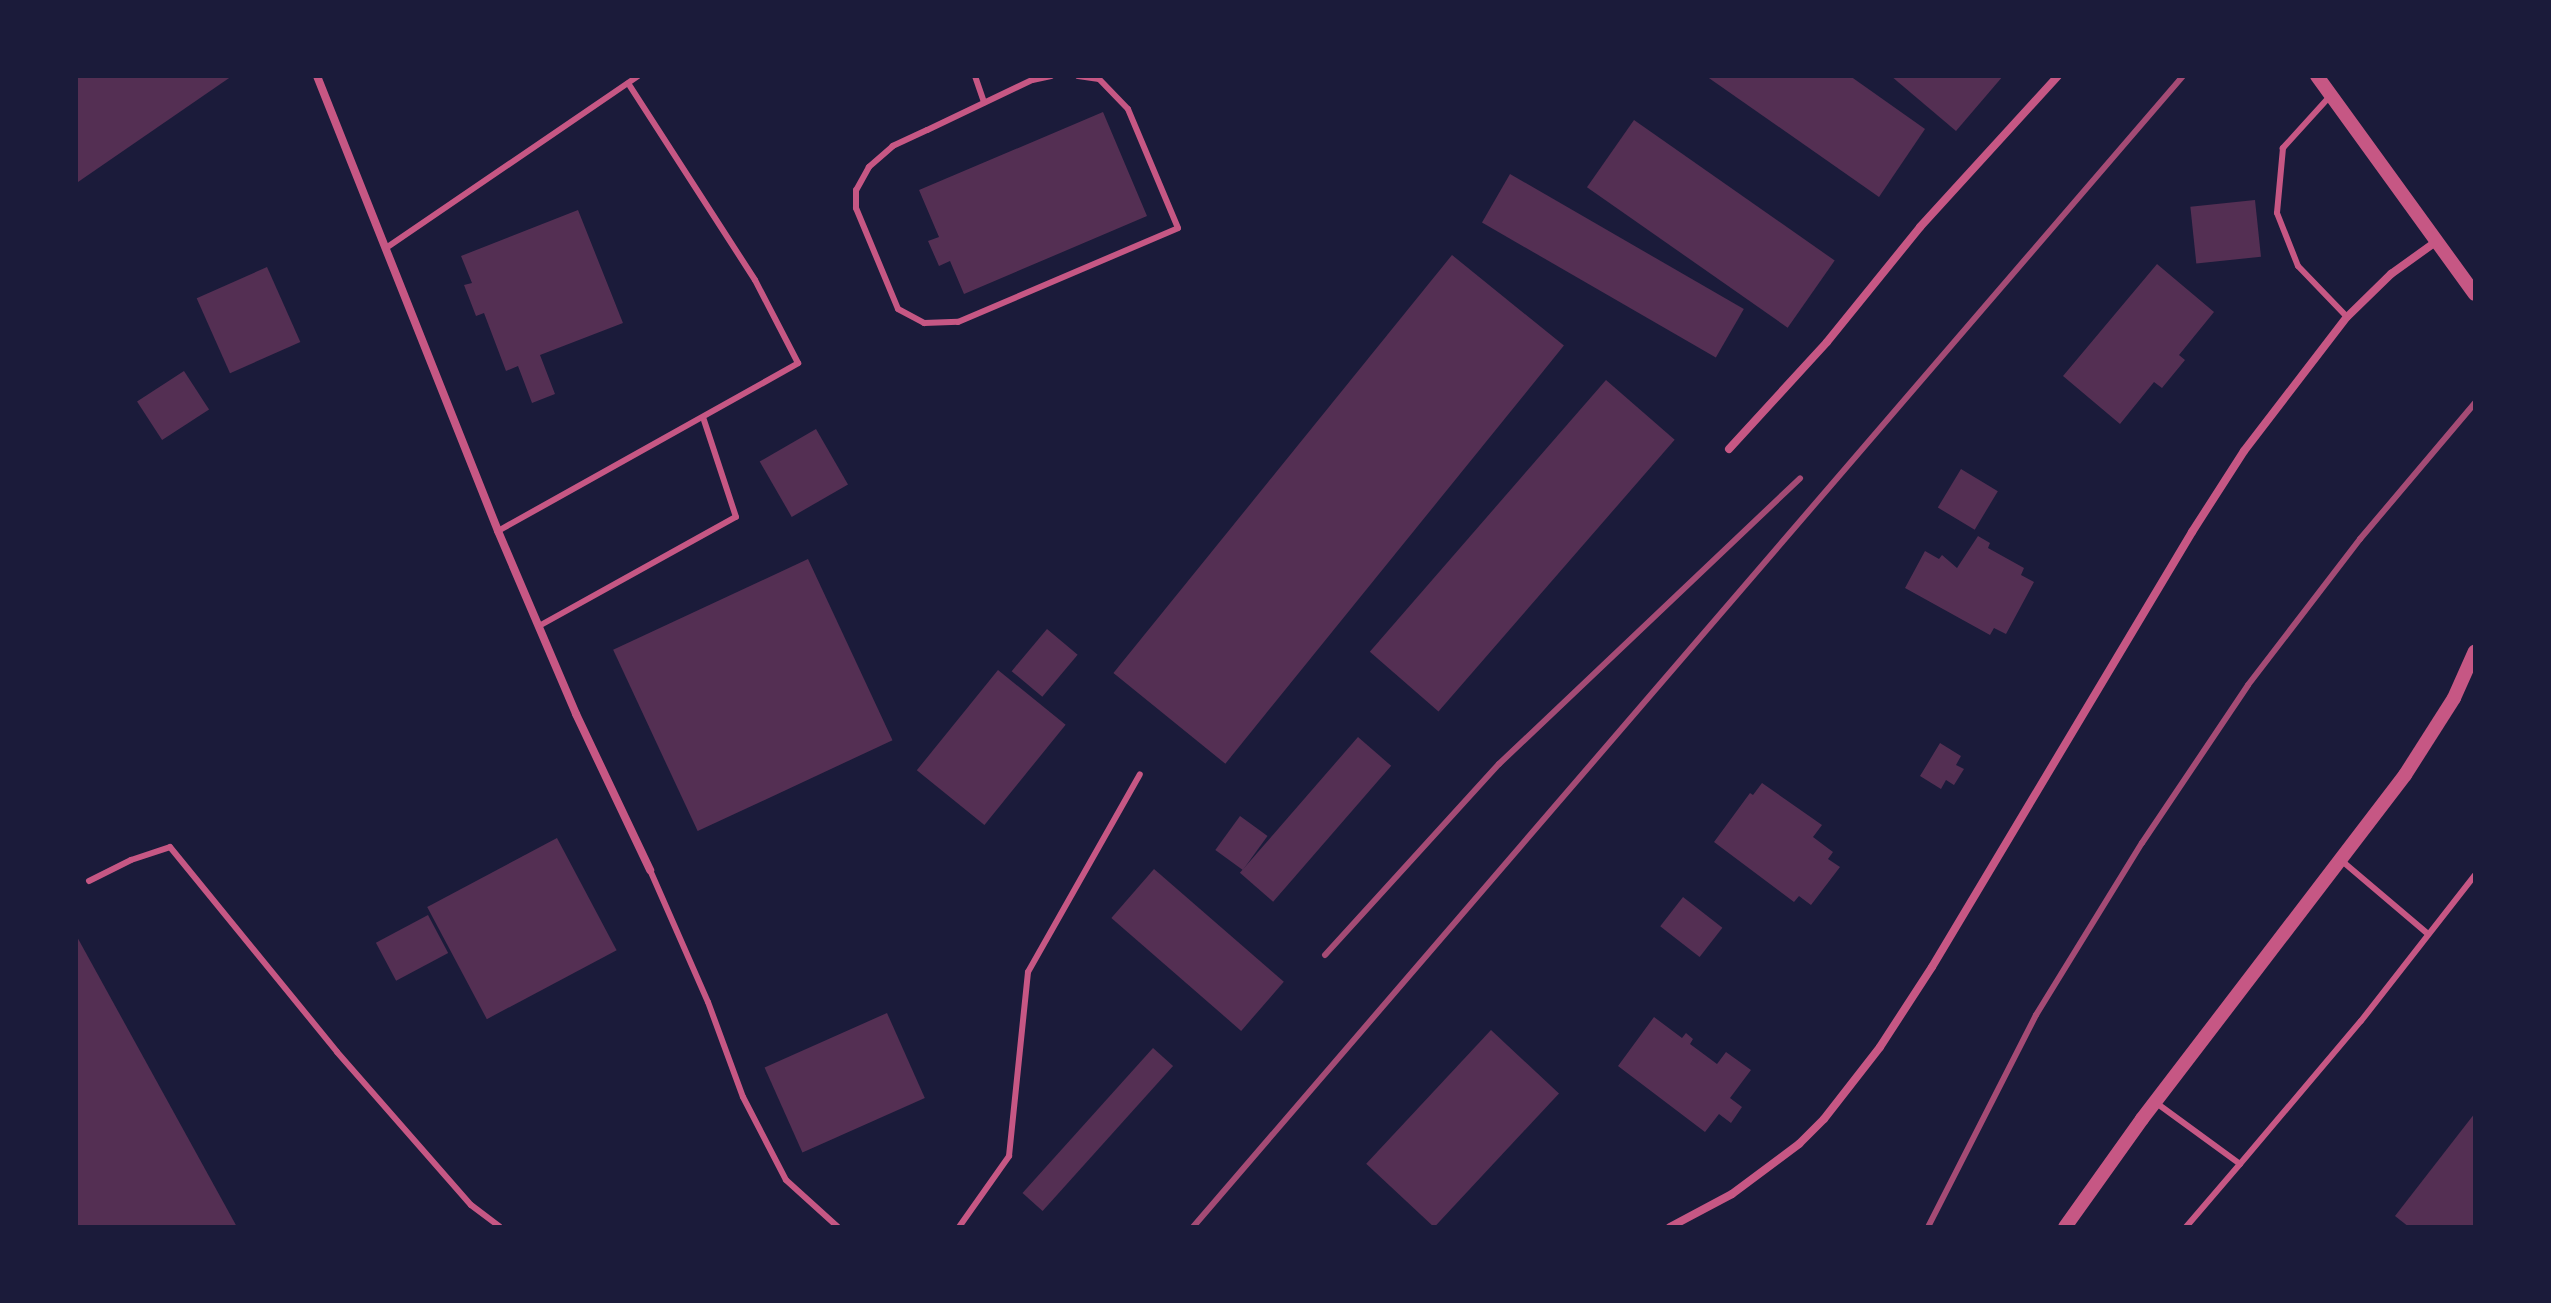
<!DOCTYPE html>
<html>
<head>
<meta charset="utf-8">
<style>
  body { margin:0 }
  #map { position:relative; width:2551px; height:1303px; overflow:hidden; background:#1b1b3a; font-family:"PT Sans",sans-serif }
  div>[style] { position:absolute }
  .building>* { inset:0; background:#542f53; transform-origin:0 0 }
  .service>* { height:6px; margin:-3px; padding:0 3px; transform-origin:3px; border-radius:3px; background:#c65784 }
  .minor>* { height:8px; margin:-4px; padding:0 4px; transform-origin:4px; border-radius:4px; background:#c65784 }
  .tertiary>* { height:14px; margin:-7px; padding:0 7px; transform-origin:7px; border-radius:7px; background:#c65784 }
  .rail>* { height:6px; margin:-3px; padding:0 3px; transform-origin:3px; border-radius:3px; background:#a44b75 }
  span { translate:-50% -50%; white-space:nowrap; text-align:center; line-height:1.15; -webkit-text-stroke:7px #1b1b3a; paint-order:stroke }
  .frame { position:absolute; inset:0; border:78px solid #1b1b3a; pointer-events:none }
</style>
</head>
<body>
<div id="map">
  <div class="building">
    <i style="clip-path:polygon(76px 76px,232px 76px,78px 182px)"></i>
    <i style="clip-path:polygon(1706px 76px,1850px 76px,1925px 129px,1879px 197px)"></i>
    <i style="clip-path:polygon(1891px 76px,2003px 76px,1956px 131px)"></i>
    <i style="clip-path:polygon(1103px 112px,1147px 216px,964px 294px,950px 261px,939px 266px,928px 241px,939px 237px,919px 190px)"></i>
    <i style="left:1634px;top:120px;width:245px;height:82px;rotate:35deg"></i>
    <i style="left:1510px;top:174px;width:270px;height:56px;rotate:30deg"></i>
    <i style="left:2255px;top:200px;width:57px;height:65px;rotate:84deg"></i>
    <i style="clip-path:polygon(578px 210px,623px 323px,540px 355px,555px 394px,532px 403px,518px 366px,506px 371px,484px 313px,476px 316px,464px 285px,472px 283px,461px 256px)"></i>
    <i style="left:1452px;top:255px;width:144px;height:538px;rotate:39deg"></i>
    <i style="clip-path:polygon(2157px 264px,2214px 312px,2179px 355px,2185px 360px,2162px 388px,2154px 382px,2120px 424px,2063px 376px)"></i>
    <i style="left:267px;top:267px;width:82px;height:77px;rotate:66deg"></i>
    <i style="left:184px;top:371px;width:46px;height:56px;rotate:57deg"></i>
    <i style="left:1606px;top:380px;width:91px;height:360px;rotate:41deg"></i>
    <i style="left:816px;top:429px;width:64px;height:65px;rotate:60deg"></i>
    <i style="left:1961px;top:469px;width:43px;height:45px;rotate:31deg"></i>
    <i style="clip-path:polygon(1978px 536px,1990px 543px,1988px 548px,2024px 568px,2021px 575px,2034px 582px,2006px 634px,1994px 628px,1990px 635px,1905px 588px,1925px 551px,1939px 559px,1942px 555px,1957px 568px)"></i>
    <i style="left:808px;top:559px;width:200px;height:215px;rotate:65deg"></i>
    <i style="left:1047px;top:629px;width:40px;height:55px;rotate:40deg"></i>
    <i style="left:998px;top:670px;width:87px;height:129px;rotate:39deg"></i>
    <i style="left:1358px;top:737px;width:44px;height:180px;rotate:41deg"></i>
    <i style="clip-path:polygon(1940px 743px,1961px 756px,1956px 765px,1964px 769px,1954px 785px,1946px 780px,1941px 789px,1920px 776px)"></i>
    <i style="clip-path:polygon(1762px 783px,1822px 825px,1813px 837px,1833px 852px,1828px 859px,1840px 867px,1811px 905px,1799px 896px,1794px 902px,1714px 842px,1750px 793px,1753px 795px)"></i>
    <i style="left:1240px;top:816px;width:34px;height:42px;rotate:36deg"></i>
    <i style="left:557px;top:838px;width:127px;height:147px;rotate:62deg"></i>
    <i style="left:1154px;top:869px;width:172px;height:65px;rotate:41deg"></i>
    <i style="left:1683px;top:897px;width:50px;height:37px;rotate:38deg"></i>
    <i style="left:428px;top:915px;width:43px;height:59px;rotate:62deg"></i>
    <i style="clip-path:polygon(76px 935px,237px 1227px,76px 1227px)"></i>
    <i style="left:887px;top:1013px;width:93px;height:134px;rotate:66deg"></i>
    <i style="clip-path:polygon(1654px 1017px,1682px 1038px,1686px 1033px,1693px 1039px,1690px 1044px,1717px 1064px,1726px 1052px,1751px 1070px,1730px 1098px,1742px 1107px,1731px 1123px,1719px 1114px,1705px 1132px,1618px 1066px)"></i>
    <i style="left:1491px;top:1030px;width:93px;height:183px;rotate:43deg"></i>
    <i style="left:1153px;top:1048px;width:27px;height:195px;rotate:42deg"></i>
    <i style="clip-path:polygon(2475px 1113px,2475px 1227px,2409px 1227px,2395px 1216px)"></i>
  </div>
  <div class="service">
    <i style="left:975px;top:76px;width:28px;rotate:71deg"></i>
    <i style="left:1051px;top:76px;width:19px;rotate:168deg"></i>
    <i style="left:1032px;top:80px;width:116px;rotate:154.5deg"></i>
    <i style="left:927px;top:130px;width:38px;rotate:155deg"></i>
    <i style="left:893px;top:146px;width:32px;rotate:139deg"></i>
    <i style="left:869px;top:167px;width:26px;rotate:119deg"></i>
    <i style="left:856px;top:190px;width:18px;rotate:90deg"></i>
    <i style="left:856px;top:208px;width:109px;rotate:67.4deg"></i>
    <i style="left:898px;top:309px;width:30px;rotate:28deg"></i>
    <i style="left:924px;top:323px;width:34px;rotate:-2deg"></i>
    <i style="left:958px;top:322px;width:239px;rotate:-23.1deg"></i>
    <i style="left:1178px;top:228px;width:129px;rotate:-112.8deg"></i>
    <i style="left:1128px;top:109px;width:42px;rotate:-134deg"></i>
    <i style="left:1099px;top:79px;width:21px;rotate:-172deg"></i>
    <i style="left:2331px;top:95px;width:72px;rotate:132.2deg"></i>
    <i style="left:2283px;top:148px;width:65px;rotate:95.3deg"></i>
    <i style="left:2277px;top:213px;width:57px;rotate:68.4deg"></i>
    <i style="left:2298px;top:266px;width:71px;rotate:46.1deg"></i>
    <i style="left:386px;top:248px;width:305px;rotate:-34.3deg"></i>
    <i style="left:498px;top:531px;width:344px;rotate:-29.2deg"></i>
    <i style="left:798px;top:363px;width:93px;rotate:-117.4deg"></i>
    <i style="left:755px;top:280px;width:234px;rotate:-122.8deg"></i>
    <i style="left:539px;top:626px;width:225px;rotate:-29deg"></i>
    <i style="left:736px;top:517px;width:105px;rotate:-108.3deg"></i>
    <i style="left:2342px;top:861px;width:113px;rotate:40.3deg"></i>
    <i style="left:650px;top:870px;width:144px;rotate:66.3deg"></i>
    <i style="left:708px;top:1002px;width:101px;rotate:69.8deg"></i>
    <i style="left:743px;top:1097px;width:93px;rotate:62.6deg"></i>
    <i style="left:786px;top:1180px;width:70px;rotate:42.1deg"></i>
    <i style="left:89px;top:881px;width:47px;rotate:-26.6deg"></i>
    <i style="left:131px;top:860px;width:41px;rotate:-18.4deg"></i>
    <i style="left:170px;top:847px;width:264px;rotate:50.8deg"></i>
    <i style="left:337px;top:1052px;width:203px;rotate:48.8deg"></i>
    <i style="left:471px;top:1205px;width:36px;rotate:37deg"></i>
    <i style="left:2155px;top:1102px;width:105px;rotate:36.1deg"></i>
    <i style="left:2240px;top:1164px;width:83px;rotate:130.6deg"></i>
    <i style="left:2240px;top:1164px;width:187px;rotate:-49.8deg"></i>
    <i style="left:2361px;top:1021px;width:185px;rotate:-52deg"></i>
    <i style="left:959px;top:1227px;width:87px;rotate:-54.8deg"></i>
    <i style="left:1009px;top:1156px;width:185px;rotate:-84.1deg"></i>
    <i style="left:1028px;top:972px;width:227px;rotate:-60.5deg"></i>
  </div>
  <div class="minor">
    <i style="left:317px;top:76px;width:490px;rotate:68.3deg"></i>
    <i style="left:498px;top:531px;width:199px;rotate:66.9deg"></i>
    <i style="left:576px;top:714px;width:173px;rotate:64.6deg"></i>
    <i style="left:1729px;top:449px;width:145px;rotate:-47.5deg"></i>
    <i style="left:1827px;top:342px;width:148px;rotate:-51deg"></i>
    <i style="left:1920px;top:227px;width:205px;rotate:-47.6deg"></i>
    <i style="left:1670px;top:1227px;width:70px;rotate:-28deg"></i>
    <i style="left:1732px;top:1194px;width:84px;rotate:-36.7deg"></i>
    <i style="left:1799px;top:1144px;width:35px;rotate:-45deg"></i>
    <i style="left:1824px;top:1119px;width:91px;rotate:-52.1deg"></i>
    <i style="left:1880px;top:1047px;width:95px;rotate:-57deg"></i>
    <i style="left:1932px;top:967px;width:507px;rotate:-59.13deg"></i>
    <i style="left:2192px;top:532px;width:96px;rotate:-57.3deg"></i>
    <i style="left:2244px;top:451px;width:169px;rotate:-52.5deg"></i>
    <i style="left:2347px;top:317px;width:62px;rotate:-44.3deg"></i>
    <i style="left:2391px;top:274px;width:57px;rotate:-35.7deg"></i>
  </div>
  <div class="tertiary">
    <i style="left:2317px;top:76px;width:269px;rotate:54.1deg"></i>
    <i style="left:2065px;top:1227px;width:133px;rotate:-54.5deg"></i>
    <i style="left:2142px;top:1119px;width:433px;rotate:-52.6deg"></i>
    <i style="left:2405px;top:775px;width:91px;rotate:-57.5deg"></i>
    <i style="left:2454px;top:698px;width:51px;rotate:-65.9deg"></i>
  </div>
  <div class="rail">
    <i style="left:1325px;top:955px;width:258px;rotate:-47.7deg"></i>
    <i style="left:1499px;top:764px;width:415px;rotate:-43.5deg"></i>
    <i style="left:1193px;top:1227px;width:1518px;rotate:-49.3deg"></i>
    <i style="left:1928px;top:1227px;width:238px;rotate:-63deg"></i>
    <i style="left:2036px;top:1015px;width:202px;rotate:-58.4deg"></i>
    <i style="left:2142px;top:843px;width:190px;rotate:-56.1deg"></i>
    <i style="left:2248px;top:685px;width:184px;rotate:-52.5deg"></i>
    <i style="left:2360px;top:539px;width:178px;rotate:-49.8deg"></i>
  </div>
  <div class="frame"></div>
</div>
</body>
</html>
